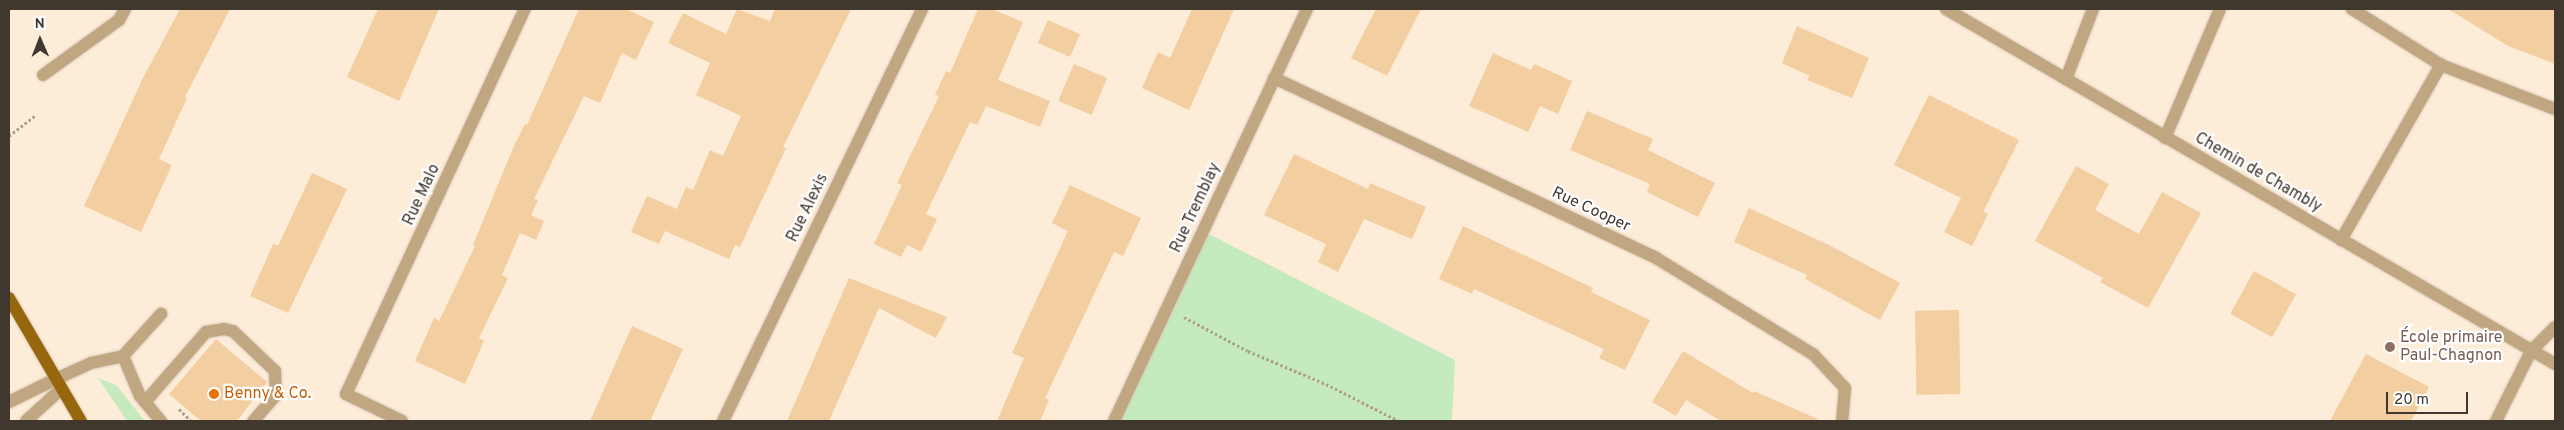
<!DOCTYPE html>
<html>
<head>
<meta charset="utf-8">
<style>
  body { margin:0 }
  #map { position:relative; width:2564px; height:430px; overflow:hidden; background:#fdecd8; font-family:Overpass,sans-serif }
  div>[style] { position:absolute }
  .green>* { inset:0; background:#c4eabe }
  .building>* { inset:0; background:#f2cea1; transform-origin:0 0 }
  .path>* { height:3px; margin-top:-1.5px; transform-origin:0; background:repeating-linear-gradient(90deg,#ab9e8e 0 2.5px,transparent 0 5px) }
  .roads { filter:drop-shadow(0 0 1px #d7c8b6) drop-shadow(0 0 1px #d7c8b6) }
  .service>* { height:12px; margin:-6px; padding:0 6px; transform-origin:6px; border-radius:6px; background:#c0a681 }
  .minor>* { height:12px; margin:-6px; padding:0 6px; transform-origin:6px; border-radius:6px; background:#c0a681 }
  .tertiary>* { height:12px; margin:-6px; padding:0 6px; transform-origin:6px; border-radius:6px; background:#c0a681 }
  .primary>* { height:12px; margin:-6px; padding:0 6px; transform-origin:6px; border-radius:6px; background:#96670c }
  .dots>* { width:14px; height:14px; translate:-50% -50%; box-sizing:border-box; border:2px solid #fff; border-radius:50% }
  span { translate:-50% -50%; white-space:nowrap; text-align:center; line-height:1.15; -webkit-text-stroke:4.5px #fff; paint-order:stroke }
  .street-label { font-size:16px; color:#40382e }
  .education-label { font-size:16px; color:#785e54 }
  .left { translate:0 -50%; text-align:left }
  .food-label { font-size:16px; color:#c56008 }
  .frame { position:absolute; inset:0; border:10px solid #40382e; pointer-events:none }
  .north { position:absolute; left:15px; top:15px; width:50px; height:50px; -webkit-text-stroke:4px #fff; paint-order:stroke; rotate:359deg; font-size:14px; font-weight:700; line-height:20px; text-align:center; color:#40382e }
  .north::after { content:''; display:block; margin:auto; width:18px; height:22px; background:#40382e; clip-path:polygon(50% 0,100% 100%,50% 72%,0 100%) }
  .scale { position:absolute; left:2386px; top:392px; width:82px; height:22px; box-sizing:border-box; border:2px solid #40382e; border-top:0; padding-left:6px; font-size:15px; line-height:18px; white-space:nowrap; color:#40382e; -webkit-text-stroke:4px #fff; paint-order:stroke }
</style>
</head>
<body>
<div id="map">
  <div class="green">
    <i style="clip-path:polygon(1203px 231px,1455px 360px,1452px 421px,1114px 421px)"></i>
    <i style="clip-path:polygon(98px 378px,116px 385px,145px 421px,127px 421px)"></i>
  </div>
  <div class="building">
    <i style="clip-path:polygon(180px 9px,230px 9px,185px 97px,187px 98px,159px 159px,172px 165px,141px 232px,84px 206px,143px 78px)"></i>
    <i style="clip-path:polygon(378px 9px,439px 9px,399px 101px,347px 77px)"></i>
    <i style="clip-path:polygon(579px 9px,626px 9px,654px 22px,636px 60px,622px 53px,600px 103px,584px 96px,534px 199px,538px 200px,531px 215px,544px 221px,536px 240px,520px 233px,502px 275px,508px 278px,479px 338px,484px 341px,465px 384px,415px 361px,434px 318px,439px 321px,475px 246px,473px 245px,513px 148px,525px 124px,527px 125px)"></i>
    <i style="clip-path:polygon(737px 9px,770px 21px,775px 9px,851px 9px,783px 147px,786px 148px,740px 247px,735px 245px,729px 259px,665px 231px,659px 244px,631px 232px,647px 196px,677px 209px,686px 187px,693px 190px,710px 150px,723px 156px,741px 116px,696px 95px,710px 63px,668px 43px,683px 13px,726px 34px)"></i>
    <i style="clip-path:polygon(978px 9px,992px 9px,1023px 22px,998px 80px,1050px 101px,1040px 127px,986px 106px,977px 125px,970px 122px,926px 214px,937px 219px,921px 252px,907px 245px,901px 257px,874px 244px,902px 185px,897px 183px,939px 96px,935px 95px,946px 71px,950px 73px)"></i>
    <i style="clip-path:polygon(1192px 9px,1234px 9px,1189px 110px,1142px 88px,1158px 52px,1170px 58px)"></i>
    <i style="clip-path:polygon(1376px 9px,1421px 9px,1387px 76px,1351px 58px)"></i>
    <i style="clip-path:polygon(2448px 9px,2555px 9px,2555px 64px,2508px 46px)"></i>
    <i style="left:1048px;top:20px;width:35px;height:25px;rotate:24deg"></i>
    <i style="clip-path:polygon(1797px 26px,1869px 58px,1852px 98px,1807px 80px,1810px 76px,1782px 63px)"></i>
    <i style="clip-path:polygon(1493px 53px,1531px 70px,1534px 64px,1572px 81px,1558px 114px,1540px 106px,1528px 132px,1469px 106px)"></i>
    <i style="left:1074px;top:64px;width:36px;height:40px;rotate:23deg"></i>
    <i style="clip-path:polygon(1929px 95px,2019px 140px,1983px 212px,1988px 214px,1972px 246px,1944px 232px,1961px 198px,1894px 165px)"></i>
    <i style="clip-path:polygon(1587px 111px,1653px 139px,1648px 150px,1715px 183px,1698px 217px,1647px 192px,1650px 184px,1570px 150px)"></i>
    <i style="clip-path:polygon(1294px 154px,1368px 189px,1370px 183px,1426px 207px,1412px 239px,1364px 219px,1338px 272px,1318px 262px,1326px 244px,1264px 215px)"></i>
    <i style="clip-path:polygon(2076px 166px,2109px 184px,2095px 210px,2139px 234px,2162px 192px,2201px 213px,2148px 308px,2100px 282px,2103px 278px,2035px 241px)"></i>
    <i style="clip-path:polygon(312px 173px,347px 189px,288px 313px,250px 296px,273px 244px,278px 246px)"></i>
    <i style="clip-path:polygon(1070px 185px,1141px 218px,1123px 256px,1114px 252px,1045px 398px,1049px 400px,1040px 421px,997px 421px,1024px 358px,1012px 353px,1068px 231px,1052px 223px)"></i>
    <i style="clip-path:polygon(1749px 208px,1829px 245px,1900px 283px,1880px 320px,1805px 279px,1807px 275px,1734px 242px)"></i>
    <i style="clip-path:polygon(1463px 226px,1593px 288px,1591px 292px,1650px 320px,1625px 370px,1599px 358px,1604px 349px,1474px 289px,1472px 294px,1439px 279px)"></i>
    <i style="left:2254px;top:271px;width:48px;height:49px;rotate:29deg"></i>
    <i style="clip-path:polygon(849px 278px,947px 317px,936px 338px,879px 308px,829px 421px,787px 421px)"></i>
    <i style="left:1959px;top:310px;width:84px;height:44px;rotate:89deg"></i>
    <i style="clip-path:polygon(632px 326px,683px 349px,650px 421px,590px 421px)"></i>
    <i style="clip-path:polygon(216px 339px,267px 382px,237px 421px,201px 421px,169px 394px)"></i>
    <i style="clip-path:polygon(1683px 351px,1753px 393px,1754px 391px,1822px 421px,1721px 421px,1686px 400px,1676px 416px,1652px 402px)"></i>
    <i style="clip-path:polygon(2366px 354px,2429px 387px,2411px 421px,2330px 421px)"></i>
  </div>
  <div class="path">
    <i style="left:9px;top:136px;width:34px;rotate:-38deg"></i>
    <i style="left:1184px;top:317px;width:72px;rotate:28deg"></i>
    <i style="left:1248px;top:351px;width:85px;rotate:22.9deg"></i>
    <i style="left:1326px;top:384px;width:82px;rotate:26.9deg"></i>
    <i style="left:179px;top:409px;width:17px;rotate:45deg"></i>
  </div>
  <div class="roads">
    <div class="service">
      <i style="left:2352px;top:9px;width:105px;rotate:32.2deg"></i>
      <i style="left:2441px;top:65px;width:122px;rotate:21.1deg"></i>
      <i style="left:2165px;top:138px;width:140px;rotate:-66.9deg"></i>
      <i style="left:2341px;top:240px;width:202px;rotate:-60.3deg"></i>
      <i style="left:2531px;top:351px;width:34px;rotate:-45deg"></i>
      <i style="left:123px;top:356px;width:43px;rotate:67deg"></i>
      <i style="left:140px;top:396px;width:33px;rotate:50deg"></i>
      <i style="left:54px;top:380px;width:41px;rotate:-24.7deg"></i>
      <i style="left:91px;top:363px;width:33px;rotate:-12deg"></i>
      <i style="left:123px;top:356px;width:57px;rotate:-47.9deg"></i>
      <i style="left:145px;top:402px;width:93px;rotate:-48.9deg"></i>
      <i style="left:206px;top:332px;width:18px;rotate:-9deg"></i>
      <i style="left:224px;top:329px;width:9px;rotate:13deg"></i>
      <i style="left:233px;top:331px;width:58px;rotate:43.6deg"></i>
      <i style="left:275px;top:371px;width:24px;rotate:88deg"></i>
      <i style="left:276px;top:395px;width:35px;rotate:131deg"></i>
    </div>
    <div class="minor">
      <i style="left:43px;top:75px;width:94px;rotate:-35.9deg"></i>
      <i style="left:119px;top:20px;width:13px;rotate:-61deg"></i>
      <i style="left:1274px;top:78px;width:422px;rotate:25.2deg"></i>
      <i style="left:1656px;top:258px;width:185px;rotate:31.5deg"></i>
      <i style="left:1814px;top:355px;width:45px;rotate:46.8deg"></i>
      <i style="left:1845px;top:388px;width:33px;rotate:95deg"></i>
      <i style="left:2066px;top:79px;width:75px;rotate:-68.9deg"></i>
      <i style="left:402px;top:421px;width:62px;rotate:-154.3deg"></i>
      <i style="left:346px;top:394px;width:425px;rotate:-65.1deg"></i>
      <i style="left:723px;top:421px;width:458px;rotate:-64.2deg"></i>
      <i style="left:1114px;top:421px;width:455px;rotate:-64.9deg"></i>
    </div>
    <div class="tertiary">
      <i style="left:1946px;top:9px;width:705px;rotate:30.24deg"></i>
      <i style="left:9px;top:402px;width:50px;rotate:-26.1deg"></i>
      <i style="left:26px;top:421px;width:46px;rotate:-42.4deg"></i>
      <i style="left:2496px;top:421px;width:78px;rotate:-63.4deg"></i>
    </div>
    <div class="primary">
      <i style="left:9px;top:298px;width:143px;rotate:59.7deg"></i>
    </div>
  </div>
  <div class="dots">
    <i style="left:2390px;top:347px;background:#8d6e63"></i>
    <i style="left:214px;top:394px;background:#e8710a"></i>
  </div>
  <div class="street-label">
    <span style="left:2258px;top:173px;rotate:30deg">Chemin de Chambly</span>
    <span style="left:422px;top:195px;rotate:-65deg">Rue Malo</span>
    <span style="left:808px;top:208px;rotate:-64deg">Rue Alexis</span>
    <span style="left:1196px;top:208px;rotate:-65deg">Rue Tremblay</span>
    <span style="left:1591px;top:210px;rotate:25deg">Rue Cooper</span>
  </div>
  <div class="education-label">
    <span class="left" style="left:2400px;top:347px">École primaire<br>Paul-Chagnon</span>
  </div>
  <div class="food-label">
    <span class="left" style="left:224px;top:394px">Benny &amp; Co.</span>
  </div>
  <div class="frame"></div>
  <div class="north">N</div>
  <div class="scale">20 m</div>
</div>
</body>
</html>
